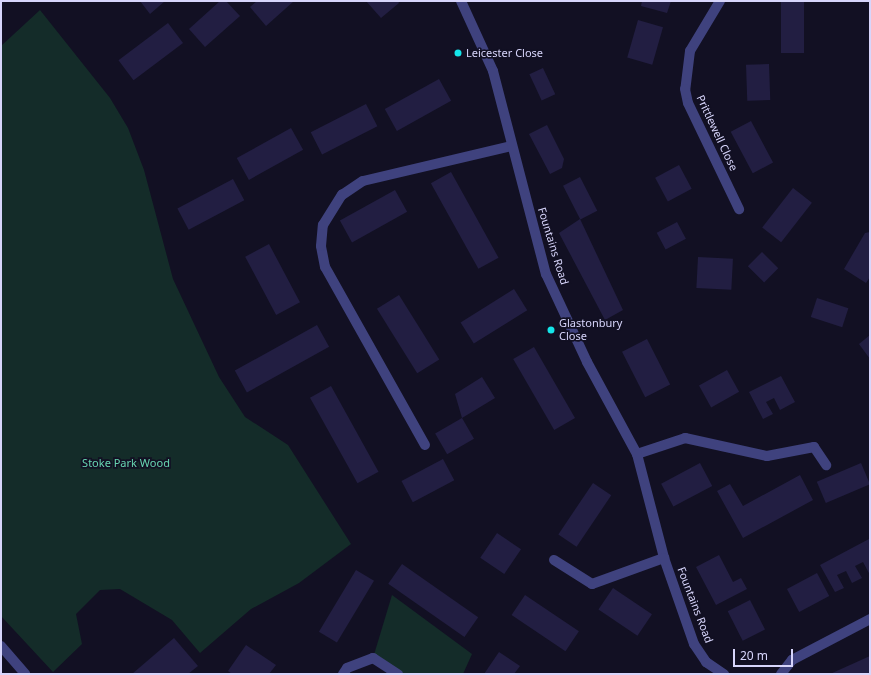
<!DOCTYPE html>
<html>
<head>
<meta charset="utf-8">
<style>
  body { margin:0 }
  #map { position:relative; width:871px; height:675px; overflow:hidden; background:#121023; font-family:"Noto Sans",sans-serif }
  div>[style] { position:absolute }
  .green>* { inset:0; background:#142c29 }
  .building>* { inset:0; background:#221e42; transform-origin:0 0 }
  .minor>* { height:10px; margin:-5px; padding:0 5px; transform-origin:5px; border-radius:5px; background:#3f427e }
  .tertiary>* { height:10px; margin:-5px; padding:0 5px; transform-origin:5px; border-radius:5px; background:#3f427e }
  .dots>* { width:11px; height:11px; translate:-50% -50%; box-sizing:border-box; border:2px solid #121023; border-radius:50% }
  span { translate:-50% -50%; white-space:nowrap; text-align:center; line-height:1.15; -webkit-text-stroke:3.5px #121023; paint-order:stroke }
  .poi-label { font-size:11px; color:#d7d5fb }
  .left { translate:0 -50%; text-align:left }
  .street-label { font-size:11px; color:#d7d5fb }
  .park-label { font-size:11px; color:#67d5b1 }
  .frame { position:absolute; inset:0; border:2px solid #d7d5fb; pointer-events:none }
  .scale { position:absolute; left:733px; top:649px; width:60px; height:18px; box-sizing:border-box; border:2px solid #d7d5fb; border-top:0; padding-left:5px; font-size:12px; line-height:14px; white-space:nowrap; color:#d7d5fb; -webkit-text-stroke:3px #121023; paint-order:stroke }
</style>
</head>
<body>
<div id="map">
  <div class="green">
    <i style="clip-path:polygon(40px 10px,110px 98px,128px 128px,144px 170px,173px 279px,219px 377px,245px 417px,288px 445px,351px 544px,299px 583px,251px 609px,200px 653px,172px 620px,120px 589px,100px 590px,76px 614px,82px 644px,53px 672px,1px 616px,1px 46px)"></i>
    <i style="clip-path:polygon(392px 595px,472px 654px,463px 674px,397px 674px,373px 658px)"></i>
  </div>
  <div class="building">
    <i style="clip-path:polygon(140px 1px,165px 1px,150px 14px)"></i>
    <i style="clip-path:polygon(220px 1px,226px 1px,240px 16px,205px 47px,189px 29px)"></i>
    <i style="clip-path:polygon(257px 1px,294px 1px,266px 26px,250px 7px)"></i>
    <i style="clip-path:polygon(366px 1px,398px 1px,399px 3px,381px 18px)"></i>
    <i style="clip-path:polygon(642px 1px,671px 1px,667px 13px,641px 6px)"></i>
    <i style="left:781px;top:1px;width:23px;height:52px"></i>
    <i style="left:638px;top:20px;width:26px;height:39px;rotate:16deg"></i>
    <i style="left:168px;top:23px;width:25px;height:62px;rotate:53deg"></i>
    <i style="left:769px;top:64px;width:36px;height:23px;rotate:88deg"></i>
    <i style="left:543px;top:68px;width:29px;height:15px;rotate:65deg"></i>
    <i style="left:439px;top:79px;width:25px;height:62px;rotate:61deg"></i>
    <i style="left:366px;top:104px;width:25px;height:62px;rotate:63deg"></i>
    <i style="left:751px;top:121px;width:47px;height:23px;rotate:62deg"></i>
    <i style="clip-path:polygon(547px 125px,564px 159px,562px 168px,550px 174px,529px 134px)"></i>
    <i style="left:291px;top:128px;width:25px;height:62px;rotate:61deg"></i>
    <i style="left:679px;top:165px;width:27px;height:27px;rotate:62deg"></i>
    <i style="left:451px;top:172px;width:98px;height:23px;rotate:61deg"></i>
    <i style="left:580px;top:177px;width:38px;height:19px;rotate:63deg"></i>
    <i style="left:233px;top:179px;width:24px;height:63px;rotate:62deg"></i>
    <i style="left:793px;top:188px;width:24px;height:50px;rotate:38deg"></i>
    <i style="left:395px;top:190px;width:25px;height:63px;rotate:61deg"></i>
    <i style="clip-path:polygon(580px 219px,623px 310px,605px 320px,559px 233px)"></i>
    <i style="left:677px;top:222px;width:19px;height:23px;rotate:62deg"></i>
    <i style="clip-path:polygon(870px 232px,870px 277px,866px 283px,844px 269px,865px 233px)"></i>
    <i style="left:269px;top:244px;width:66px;height:27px;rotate:62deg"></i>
    <i style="left:762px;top:252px;width:23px;height:20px;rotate:45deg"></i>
    <i style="left:698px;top:257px;width:35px;height:31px;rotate:3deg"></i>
    <i style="left:514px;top:289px;width:25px;height:63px;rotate:58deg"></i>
    <i style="left:399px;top:295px;width:76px;height:26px;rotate:58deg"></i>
    <i style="left:817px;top:298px;width:33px;height:20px;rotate:18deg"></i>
    <i style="left:317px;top:325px;width:25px;height:94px;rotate:61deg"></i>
    <i style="clip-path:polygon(870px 335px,870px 359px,859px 344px)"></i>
    <i style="left:647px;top:339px;width:51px;height:28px;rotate:63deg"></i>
    <i style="left:534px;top:347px;width:82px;height:24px;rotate:60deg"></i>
    <i style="left:727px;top:370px;width:25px;height:32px;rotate:61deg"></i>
    <i style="clip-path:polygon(781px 376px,795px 402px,780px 410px,774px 398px,766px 402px,773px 414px,763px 419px,749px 392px)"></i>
    <i style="clip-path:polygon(482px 377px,495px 398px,462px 418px,455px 394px)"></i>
    <i style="left:331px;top:386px;width:98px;height:24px;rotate:61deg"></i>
    <i style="left:462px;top:418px;width:24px;height:31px;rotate:60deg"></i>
    <i style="left:443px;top:459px;width:24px;height:47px;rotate:62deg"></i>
    <i style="left:700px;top:463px;width:26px;height:44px;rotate:62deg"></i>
    <i style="left:861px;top:463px;width:23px;height:48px;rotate:67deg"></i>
    <i style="clip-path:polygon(800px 475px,813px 500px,743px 538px,717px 491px,730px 484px,743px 506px)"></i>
    <i style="left:593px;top:483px;width:22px;height:62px;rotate:34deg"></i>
    <i style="left:497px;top:533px;width:29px;height:30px;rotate:34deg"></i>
    <i style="clip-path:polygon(869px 539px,870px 575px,863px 562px,855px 566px,862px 578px,852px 583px,846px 571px,837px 575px,844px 588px,835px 592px,820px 565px)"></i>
    <i style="clip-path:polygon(719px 555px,733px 582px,741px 578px,747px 589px,716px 605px,696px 567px)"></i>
    <i style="left:402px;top:564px;width:93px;height:24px;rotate:35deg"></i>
    <i style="left:356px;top:570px;width:21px;height:72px;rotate:31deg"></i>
    <i style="left:817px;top:573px;width:26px;height:34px;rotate:62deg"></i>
    <i style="left:613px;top:588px;width:47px;height:26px;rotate:34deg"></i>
    <i style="left:525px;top:595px;width:65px;height:24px;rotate:34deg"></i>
    <i style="left:750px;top:600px;width:33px;height:25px;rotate:63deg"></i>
    <i style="clip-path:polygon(174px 638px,198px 666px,188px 674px,132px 674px)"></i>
    <i style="clip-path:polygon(246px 645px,276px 665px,269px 674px,232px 674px,228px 671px)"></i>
    <i style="clip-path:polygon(499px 652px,520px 666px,514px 674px,484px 674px)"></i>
    <i style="clip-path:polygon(870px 656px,870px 674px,830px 674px)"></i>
  </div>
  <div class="minor">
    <i style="left:720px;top:1px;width:58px;rotate:121deg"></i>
    <i style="left:690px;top:51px;width:38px;rotate:97deg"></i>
    <i style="left:685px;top:89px;width:14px;rotate:78deg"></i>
    <i style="left:688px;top:103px;width:118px;rotate:64.3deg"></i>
    <i style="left:425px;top:445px;width:204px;rotate:-119.3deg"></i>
    <i style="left:325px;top:267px;width:21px;rotate:-101deg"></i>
    <i style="left:321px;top:246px;width:21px;rotate:-85deg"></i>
    <i style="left:323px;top:225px;width:36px;rotate:-58deg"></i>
    <i style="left:342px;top:195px;width:25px;rotate:-34deg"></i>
    <i style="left:363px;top:181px;width:152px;rotate:-13.3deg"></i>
    <i style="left:637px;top:454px;width:51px;rotate:-18.4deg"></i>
    <i style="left:685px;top:438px;width:84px;rotate:12.4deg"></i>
    <i style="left:767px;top:456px;width:48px;rotate:-10.8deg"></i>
    <i style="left:814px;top:447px;width:22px;rotate:56deg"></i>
    <i style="left:554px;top:560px;width:45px;rotate:32.3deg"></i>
    <i style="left:592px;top:584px;width:77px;rotate:-19.9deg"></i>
    <i style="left:343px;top:674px;width:7px;rotate:-56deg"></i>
    <i style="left:347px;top:668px;width:28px;rotate:-21deg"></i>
    <i style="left:373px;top:658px;width:30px;rotate:33deg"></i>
    <i style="left:781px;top:674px;width:18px;rotate:-52deg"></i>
    <i style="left:792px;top:660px;width:88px;rotate:-27.7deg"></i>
  </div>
  <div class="tertiary">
    <i style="left:461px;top:1px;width:77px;rotate:65.4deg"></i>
    <i style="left:493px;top:71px;width:210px;rotate:75.4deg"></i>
    <i style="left:546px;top:274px;width:97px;rotate:65deg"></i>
    <i style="left:587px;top:362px;width:105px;rotate:61.5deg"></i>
    <i style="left:637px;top:454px;width:107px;rotate:75.4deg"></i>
    <i style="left:664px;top:558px;width:91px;rotate:70.8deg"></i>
    <i style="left:694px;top:644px;width:22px;rotate:56deg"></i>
    <i style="left:706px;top:662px;width:22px;rotate:34deg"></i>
    <i style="left:1px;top:646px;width:37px;rotate:49deg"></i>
  </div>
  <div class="dots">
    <i style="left:458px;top:53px;background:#14e5e9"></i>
    <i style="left:551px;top:330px;background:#14e5e9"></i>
  </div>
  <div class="poi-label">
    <span class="left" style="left:466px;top:53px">Leicester Close</span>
    <span class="left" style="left:559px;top:330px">Glastonbury<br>Close</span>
  </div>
  <div class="street-label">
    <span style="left:717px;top:133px;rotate:65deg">Prittlewell Close</span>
    <span style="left:553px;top:246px;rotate:73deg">Fountains Road</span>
    <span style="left:695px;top:605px;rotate:69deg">Fountains Road</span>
  </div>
  <div class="park-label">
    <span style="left:126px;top:463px">Stoke Park Wood</span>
  </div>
  <div class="frame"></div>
  <div class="scale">20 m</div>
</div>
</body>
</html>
